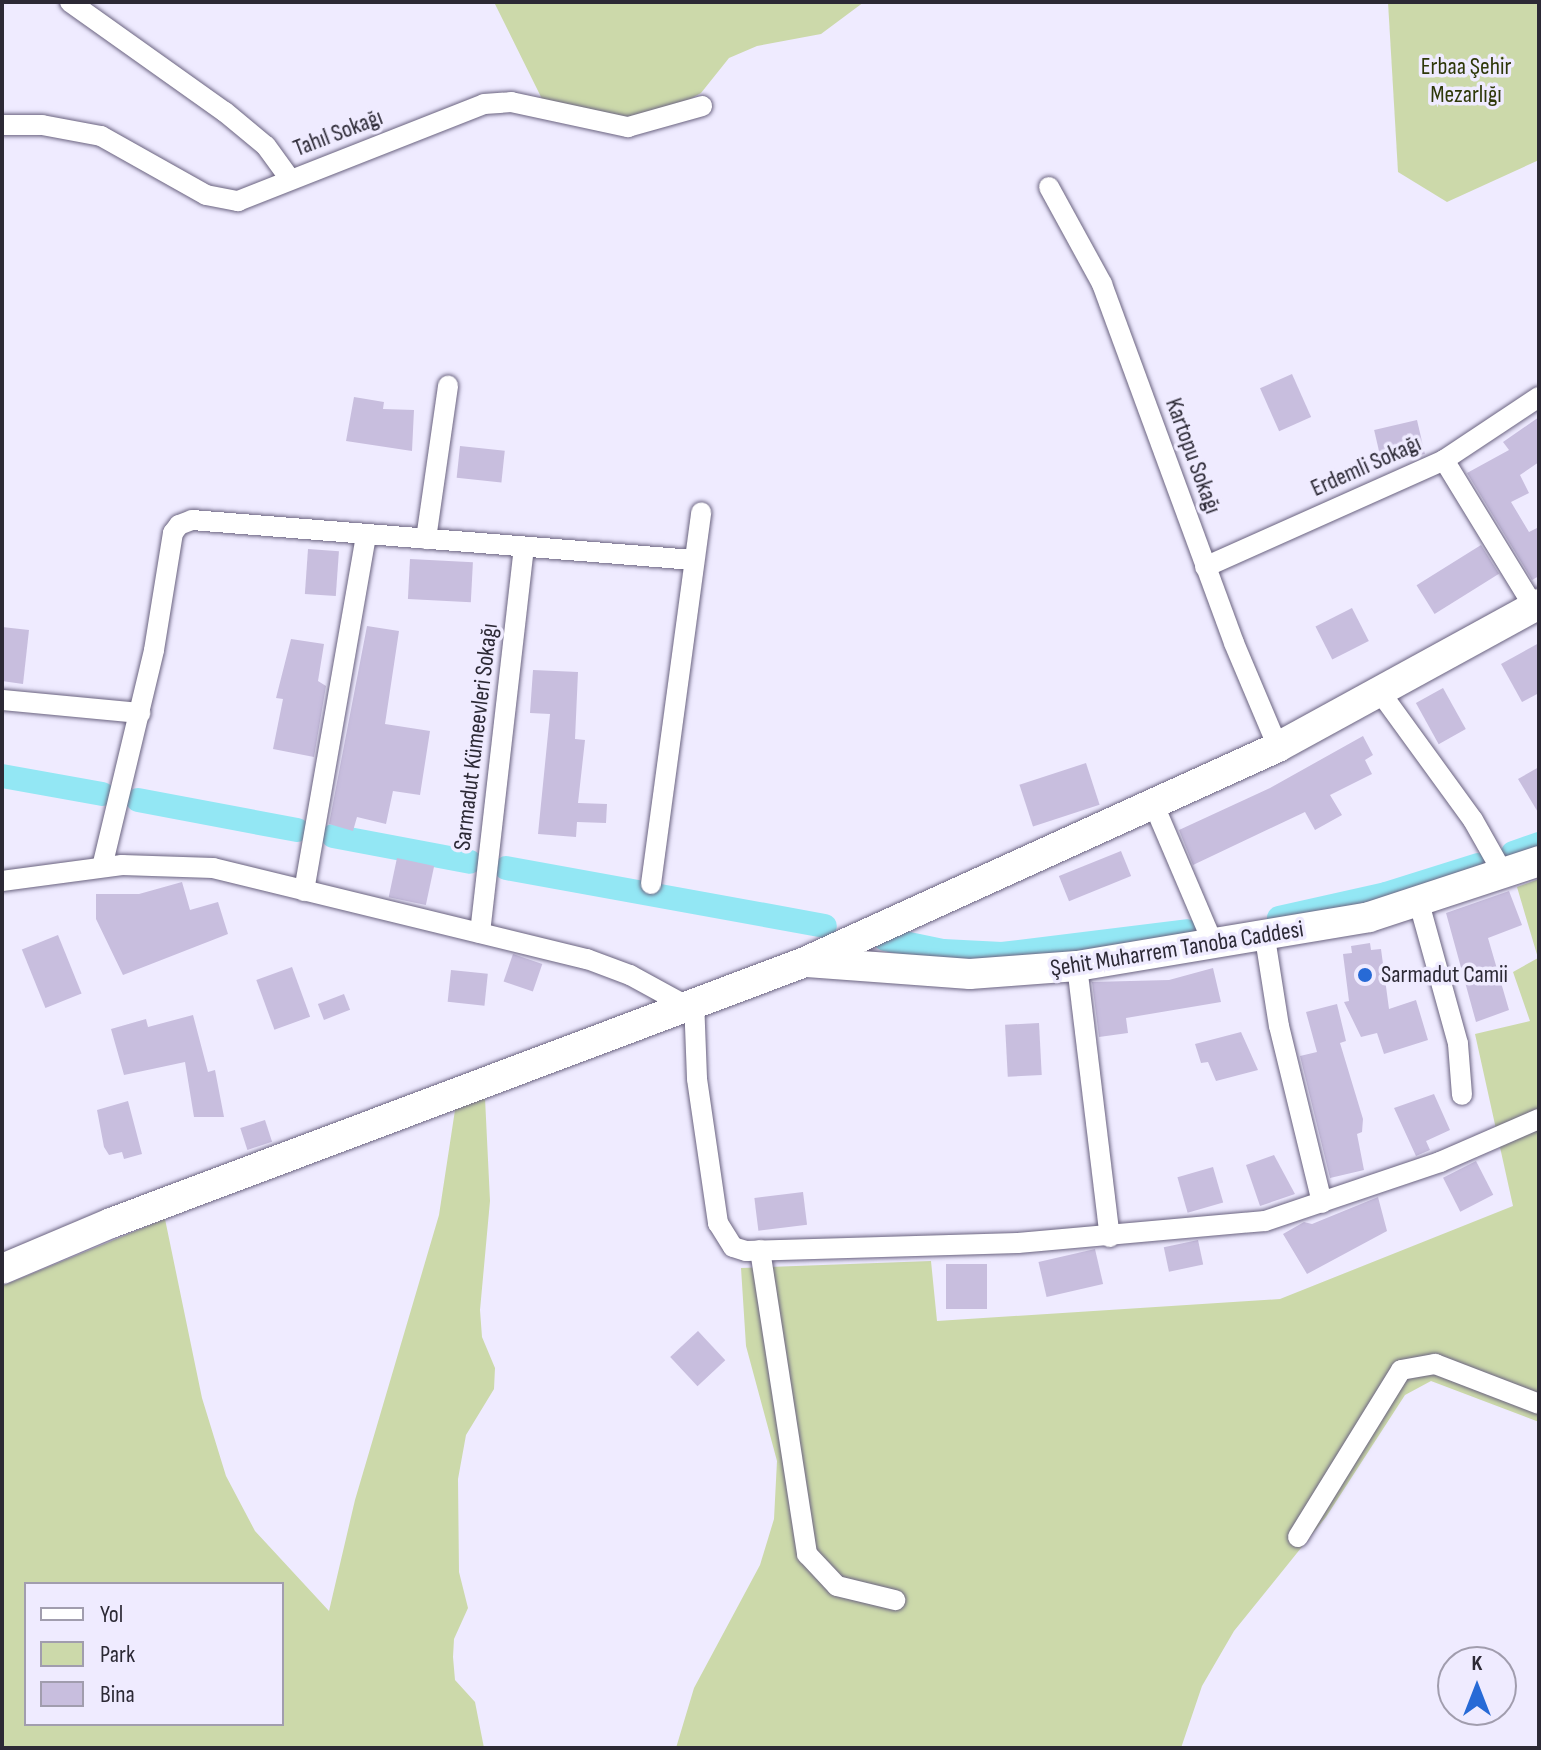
<!DOCTYPE html>
<html>
<head>
<meta charset="utf-8">
<style>
  body { margin:0 }
  #map { position:relative; width:1541px; height:1750px; overflow:hidden; background:#efebff; font-family:"Sofia Sans Condensed",sans-serif }
  div>[style] { position:absolute }
  .green>* { inset:0; background:#ccd9aa }
  .canal>* { height:24px; margin:-12px; padding:0 12px; transform-origin:12px; border-radius:12px; background:#93e7f4 }
  .building>* { inset:0; background:#c8bede; transform-origin:0 0 }
  .roads { filter:drop-shadow(0 0 2px #6a6380) drop-shadow(0 0 2px #6a6380) }
  .street>* { height:20px; margin:-10px; padding:0 10px; transform-origin:10px; border-radius:10px; background:#fff }
  .secondary>* { height:30px; margin:-15px; padding:0 15px; transform-origin:15px; border-radius:15px; background:#fff }
  .dots>* { width:22px; height:22px; translate:-50% -50%; box-sizing:border-box; border:4px solid #efebff; border-radius:50% }
  span { translate:-50% -50%; white-space:nowrap; text-align:center; line-height:1.15; -webkit-text-stroke:7px #efebff; paint-order:stroke }
  .park-label { font-size:24px; color:#2e3809 }
  .street-label { font-size:24px; color:#2c2935 }
  .poi-label { font-size:24px; color:#2c2935 }
  .left { translate:0 -50%; text-align:left }
  .frame { position:absolute; inset:0; border:4px solid #2c2935; pointer-events:none }
  .legend { position:absolute; left:24px; top:1582px; width:260px; height:144px; box-sizing:border-box; background:#efebff; border:2px solid #a19dae; margin:0; padding:10px 14px; list-style:none; font-size:24px; color:#2c2935 }
  .legend li { display:flex; align-items:center; gap:16px; height:40px }
  .legend b { width:40px; border:2px solid #a19dae }
  .north { position:absolute; left:1437px; top:1646px; width:80px; height:80px; box-sizing:border-box; background:#efebff; border:2px solid #a19dae; border-radius:50%; rotate:0deg; font-size:22px; font-weight:700; line-height:32px; text-align:center; color:#2c2935 }
  .north::after { content:''; display:block; margin:auto; width:28px; height:36px; background:#276ad6; clip-path:polygon(50% 0,100% 100%,50% 72%,0 100%) }
</style>
</head>
<body>
<div id="map">
  <div class="green">
    <i style="clip-path:polygon(494px 2px,864px 2px,821px 34px,757px 46px,729px 58px,701px 93px,674px 108px,617px 119px,543px 101px)"></i>
    <i style="clip-path:polygon(1388px 2px,1539px 2px,1539px 160px,1447px 202px,1398px 172px)"></i>
    <i style="clip-path:polygon(1539px 879px,1539px 1422px,1431px 1381px,1405px 1395px,1326px 1517px,1234px 1631px,1202px 1686px,1181px 1748px,676px 1748px,694px 1688px,760px 1565px,774px 1519px,777px 1461px,746px 1346px,741px 1268px,931px 1261px,937px 1321px,1280px 1299px,1513px 1206px,1475px 1034px,1530px 1021px,1513px 972px,1538px 958px,1517px 887px)"></i>
    <i style="clip-path:polygon(evenodd,485px 1098px,490px 1201px,480px 1310px,482px 1337px,495px 1368px,494px 1389px,466px 1435px,458px 1479px,459px 1572px,468px 1608px,454px 1639px,453px 1657px,455px 1680px,475px 1702px,484px 1748px,2px 1748px,2px 1286px,165px 1219px,202px 1398px,226px 1476px,255px 1531px,329px 1611px,355px 1500px,439px 1215px,455px 1110px,485px 1098px,26px 1584px,282px 1584px,282px 1724px,26px 1724px,26px 1584px)"></i>
  </div>
  <div class="canal">
    <i style="left:2px;top:776px;width:102px;rotate:10.2deg"></i>
    <i style="left:138px;top:800px;width:162px;rotate:10.7deg"></i>
    <i style="left:333px;top:836px;width:139px;rotate:10.7deg"></i>
    <i style="left:1513px;top:853px;width:28px;rotate:-19deg"></i>
    <i style="left:506px;top:868px;width:324px;rotate:10.3deg"></i>
    <i style="left:1279px;top:918px;width:110px;rotate:-12.6deg"></i>
    <i style="left:1386px;top:894px;width:96px;rotate:-17.5deg"></i>
    <i style="left:885px;top:939px;width:59px;rotate:11.7deg"></i>
    <i style="left:943px;top:951px;width:59px;rotate:2.9deg"></i>
    <i style="left:1002px;top:954px;width:187px;rotate:-7deg"></i>
  </div>
  <div class="building">
    <i style="left:1292px;top:374px;width:47px;height:35px;rotate:66deg"></i>
    <i style="clip-path:polygon(354px 397px,384px 402px,383px 409px,414px 410px,412px 451px,346px 441px)"></i>
    <i style="clip-path:polygon(1539px 417px,1539px 462px,1520px 475px,1529px 493px,1511px 502px,1529px 532px,1539px 527px,1539px 576px,1532px 580px,1467px 473px,1509px 450px,1503px 442px)"></i>
    <i style="left:1417px;top:420px;width:35px;height:44px;rotate:77deg"></i>
    <i style="left:460px;top:446px;width:45px;height:32px;rotate:6deg"></i>
    <i style="left:1481px;top:545px;width:34px;height:76px;rotate:58deg"></i>
    <i style="left:308px;top:549px;width:31px;height:45px;rotate:4deg"></i>
    <i style="left:410px;top:559px;width:63px;height:40px;rotate:3deg"></i>
    <i style="left:1352px;top:608px;width:37px;height:41px;rotate:63deg"></i>
    <i style="clip-path:polygon(367px 626px,399px 631px,385px 724px,430px 731px,420px 795px,393px 791px,386px 824px,357px 817px,353px 831px,329px 824px)"></i>
    <i style="clip-path:polygon(2px 627px,29px 630px,23px 684px,2px 681px)"></i>
    <i style="clip-path:polygon(291px 639px,324px 644px,318px 681px,326px 686px,314px 757px,273px 749px,283px 699px,276px 698px)"></i>
    <i style="clip-path:polygon(1539px 643px,1539px 693px,1522px 702px,1501px 664px)"></i>
    <i style="clip-path:polygon(533px 670px,578px 672px,575px 739px,585px 740px,578px 803px,607px 804px,606px 823px,577px 822px,576px 837px,538px 834px,550px 714px,530px 713px)"></i>
    <i style="left:1443px;top:688px;width:47px;height:31px;rotate:61deg"></i>
    <i style="clip-path:polygon(1363px 736px,1373px 755px,1365px 760px,1372px 774px,1330px 795px,1342px 815px,1315px 830px,1305px 812px,1193px 865px,1179px 830px,1270px 788px)"></i>
    <i style="left:1086px;top:763px;width:44px;height:70px;rotate:72deg"></i>
    <i style="clip-path:polygon(1539px 767px,1539px 814px,1518px 779px)"></i>
    <i style="left:1121px;top:851px;width:27px;height:67px;rotate:68deg"></i>
    <i style="left:397px;top:858px;width:38px;height:40px;rotate:12deg"></i>
    <i style="clip-path:polygon(182px 882px,190px 910px,218px 902px,228px 934px,123px 975px,96px 919px,96px 894px,139px 894px)"></i>
    <i style="clip-path:polygon(1509px 891px,1522px 925px,1488px 938px,1509px 1010px,1476px 1022px,1446px 913px)"></i>
    <i style="left:58px;top:935px;width:63px;height:39px;rotate:68deg"></i>
    <i style="clip-path:polygon(1370px 943px,1371px 950px,1381px 949px,1389px 1009px,1416px 1000px,1428px 1040px,1384px 1054px,1377px 1033px,1361px 1037px,1344px 1002px,1349px 1001px,1343px 954px,1352px 953px,1351px 946px)"></i>
    <i style="left:513px;top:954px;width:31px;height:29px;rotate:19deg"></i>
    <i style="left:292px;top:967px;width:53px;height:38px;rotate:70deg"></i>
    <i style="clip-path:polygon(1213px 968px,1221px 1002px,1126px 1018px,1128px 1033px,1099px 1037px,1092px 982px,1169px 980px)"></i>
    <i style="left:451px;top:970px;width:37px;height:32px;rotate:6deg"></i>
    <i style="left:344px;top:994px;width:17px;height:28px;rotate:69deg"></i>
    <i style="clip-path:polygon(1337px 1004px,1346px 1041px,1340px 1043px,1363px 1119px,1362px 1132px,1357px 1134px,1364px 1170px,1330px 1178px,1300px 1056px,1317px 1052px,1306px 1012px)"></i>
    <i style="clip-path:polygon(193px 1015px,208px 1072px,215px 1070px,224px 1117px,194px 1117px,185px 1062px,124px 1075px,111px 1029px,146px 1019px,148px 1027px)"></i>
    <i style="left:1039px;top:1023px;width:52px;height:34px;rotate:87deg"></i>
    <i style="clip-path:polygon(1241px 1032px,1258px 1070px,1216px 1081px,1208px 1062px,1201px 1063px,1195px 1044px)"></i>
    <i style="clip-path:polygon(1434px 1094px,1450px 1130px,1426px 1141px,1430px 1150px,1416px 1156px,1394px 1108px)"></i>
    <i style="clip-path:polygon(128px 1101px,142px 1154px,124px 1159px,122px 1152px,109px 1155px,104px 1147px,97px 1110px)"></i>
    <i style="left:265px;top:1120px;width:23px;height:26px;rotate:72deg"></i>
    <i style="clip-path:polygon(1274px 1155px,1295px 1194px,1260px 1206px,1246px 1165px)"></i>
    <i style="left:1476px;top:1161px;width:38px;height:37px;rotate:63deg"></i>
    <i style="left:1213px;top:1167px;width:37px;height:37px;rotate:74deg"></i>
    <i style="left:803px;top:1192px;width:33px;height:49px;rotate:83deg"></i>
    <i style="clip-path:polygon(1378px 1197px,1387px 1231px,1307px 1274px,1283px 1234px,1304px 1222px,1312px 1224px)"></i>
    <i style="left:1198px;top:1240px;width:25px;height:35px;rotate:78deg"></i>
    <i style="left:1095px;top:1249px;width:36px;height:58px;rotate:77deg"></i>
    <i style="left:946px;top:1264px;width:41px;height:45px"></i>
    <i style="left:698px;top:1331px;width:40px;height:38px;rotate:47deg"></i>
  </div>
  <div class="roads">
    <div class="street">
      <i style="left:70px;top:2px;width:190px;rotate:35.4deg"></i>
      <i style="left:225px;top:112px;width:53px;rotate:39.7deg"></i>
      <i style="left:266px;top:146px;width:41px;rotate:54deg"></i>
      <i style="left:2px;top:125px;width:40px"></i>
      <i style="left:42px;top:125px;width:60px;rotate:10.6deg"></i>
      <i style="left:101px;top:136px;width:120px;rotate:29.3deg"></i>
      <i style="left:206px;top:195px;width:33px;rotate:11deg"></i>
      <i style="left:238px;top:201px;width:264px;rotate:-21.5deg"></i>
      <i style="left:484px;top:104px;width:27px;rotate:-4deg"></i>
      <i style="left:511px;top:102px;width:120px;rotate:12.1deg"></i>
      <i style="left:628px;top:127px;width:77px;rotate:-15.8deg"></i>
      <i style="left:1049px;top:187px;width:111px;rotate:61.3deg"></i>
      <i style="left:1102px;top:284px;width:382px;rotate:69.8deg"></i>
      <i style="left:1234px;top:643px;width:113px;rotate:67.1deg"></i>
      <i style="left:1444px;top:460px;width:172px;rotate:58.5deg"></i>
      <i style="left:426px;top:539px;width:155px;rotate:-81.8deg"></i>
      <i style="left:1205px;top:567px;width:262px;rotate:-24.1deg"></i>
      <i style="left:1444px;top:460px;width:114px;rotate:-33.6deg"></i>
      <i style="left:1380px;top:692px;width:158px;rotate:54deg"></i>
      <i style="left:1473px;top:820px;width:61px;rotate:60.5deg"></i>
      <i style="left:2px;top:700px;width:139px;rotate:5.4deg"></i>
      <i style="left:1154px;top:805px;width:153px;rotate:66.9deg"></i>
      <i style="left:102px;top:867px;width:223px;rotate:-76.5deg"></i>
      <i style="left:154px;top:650px;width:119px;rotate:-80.8deg"></i>
      <i style="left:173px;top:533px;width:10px;rotate:-53deg"></i>
      <i style="left:179px;top:525px;width:14px;rotate:-21deg"></i>
      <i style="left:192px;top:520px;width:504px;rotate:4.56deg"></i>
      <i style="left:2px;top:881px;width:121px;rotate:-7.6deg"></i>
      <i style="left:122px;top:865px;width:91px;rotate:1.9deg"></i>
      <i style="left:213px;top:868px;width:385px;rotate:13.7deg"></i>
      <i style="left:587px;top:959px;width:46px;rotate:20.4deg"></i>
      <i style="left:630px;top:975px;width:60px;rotate:28.7deg"></i>
      <i style="left:651px;top:884px;width:375px;rotate:-82.3deg"></i>
      <i style="left:304px;top:891px;width:362px;rotate:-80.1deg"></i>
      <i style="left:1419px;top:903px;width:146px;rotate:74.5deg"></i>
      <i style="left:1458px;top:1044px;width:51px;rotate:85.5deg"></i>
      <i style="left:480px;top:933px;width:388px;rotate:-83.5deg"></i>
      <i style="left:1265px;top:938px;width:89px;rotate:81deg"></i>
      <i style="left:1279px;top:1026px;width:182px;rotate:76.3deg"></i>
      <i style="left:1077px;top:966px;width:273px;rotate:83.1deg"></i>
      <i style="left:694px;top:1000px;width:79px;rotate:87.8deg"></i>
      <i style="left:697px;top:1079px;width:146px;rotate:81.7deg"></i>
      <i style="left:718px;top:1223px;width:28px;rotate:58deg"></i>
      <i style="left:733px;top:1247px;width:14px;rotate:17deg"></i>
      <i style="left:746px;top:1251px;width:272px;rotate:-1.7deg"></i>
      <i style="left:1018px;top:1243px;width:248px;rotate:-5.1deg"></i>
      <i style="left:1265px;top:1221px;width:185px;rotate:-18.6deg"></i>
      <i style="left:1440px;top:1162px;width:108px;rotate:-23.5deg"></i>
      <i style="left:760px;top:1250px;width:308px;rotate:81.2deg"></i>
      <i style="left:807px;top:1554px;width:44px;rotate:46.8deg"></i>
      <i style="left:837px;top:1586px;width:60px;rotate:13.6deg"></i>
      <i style="left:1298px;top:1537px;width:196px;rotate:-58.3deg"></i>
      <i style="left:1401px;top:1370px;width:35px;rotate:-10deg"></i>
      <i style="left:1435px;top:1364px;width:111px;rotate:21deg"></i>
    </div>
    <div class="secondary">
      <i style="left:807px;top:962px;width:163px;rotate:4.2deg"></i>
      <i style="left:970px;top:974px;width:107px;rotate:-4.3deg"></i>
      <i style="left:1077px;top:966px;width:296px;rotate:-9.5deg"></i>
      <i style="left:1369px;top:917px;width:179px;rotate:-18.2deg"></i>
      <i style="left:2px;top:1269px;width:118px;rotate:-22.9deg"></i>
      <i style="left:111px;top:1223px;width:741px;rotate:-20.61deg"></i>
      <i style="left:805px;top:962px;width:520px;rotate:-24.44deg"></i>
      <i style="left:1278px;top:747px;width:298px;rotate:-28.7deg"></i>
    </div>
  </div>
  <div class="dots">
    <i style="left:1365px;top:975px;background:#276ad6"></i>
  </div>
  <div class="park-label">
    <span style="left:1466px;top:81px">Erbaa Şehir<br>Mezarlığı</span>
  </div>
  <div class="street-label">
    <span style="left:338px;top:133px;rotate:-21deg">Tahıl Sokağı</span>
    <span style="left:1193px;top:456px;rotate:70deg">Kartopu Sokağı</span>
    <span style="left:1366px;top:466px;rotate:-24deg">Erdemli Sokağı</span>
    <span style="left:476px;top:737px;rotate:-83deg">Sarmadut Kümeevleri Sokağı</span>
    <span style="left:1177px;top:949px;rotate:-9deg">Şehit Muharrem Tanoba Caddesi</span>
  </div>
  <div class="poi-label">
    <span class="left" style="left:1381px;top:975px">Sarmadut Camii</span>
  </div>
  <div class="frame"></div>
  <ul class="legend">
  <li><b style="height:10px;background:#fff"></b>Yol</li>
  <li><b style="height:22px;background:#ccd9aa"></b>Park</li>
  <li><b style="height:22px;background:#c8bede"></b>Bina</li>
  </ul>
  <div class="north">K</div>
</div>
</body>
</html>
